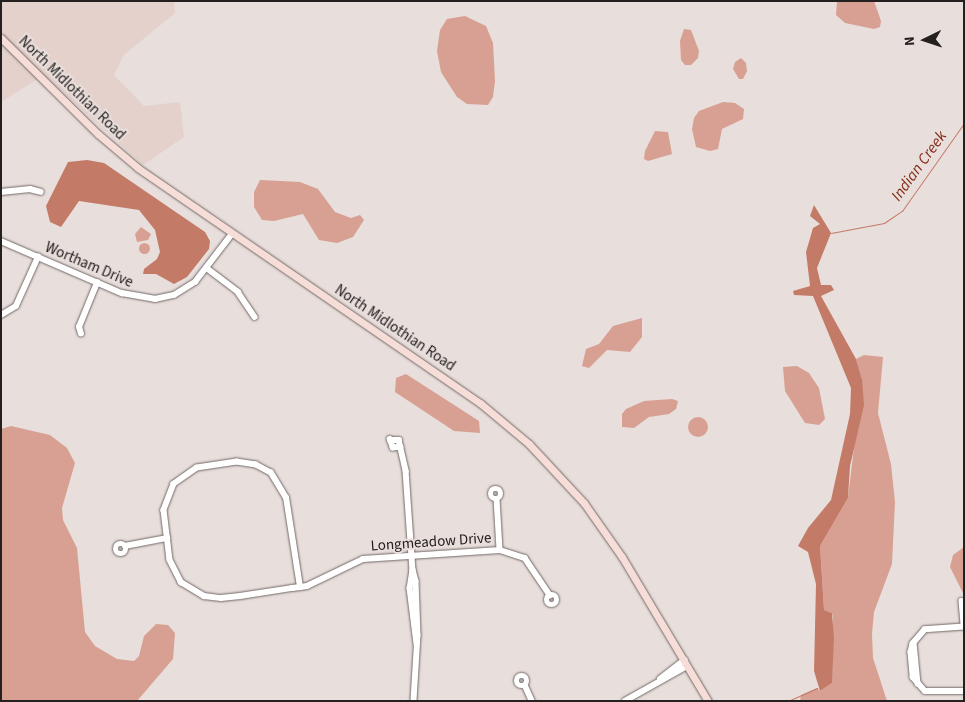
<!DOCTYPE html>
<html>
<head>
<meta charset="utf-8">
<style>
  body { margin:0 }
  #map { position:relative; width:965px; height:702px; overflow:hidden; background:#e8dedb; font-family:"Source Sans 3",sans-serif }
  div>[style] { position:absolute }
  .built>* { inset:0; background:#e4d1cc }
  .green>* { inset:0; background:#d8a092 }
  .round { border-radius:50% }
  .water>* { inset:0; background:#c37a67 }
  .stream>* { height:1px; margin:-0.5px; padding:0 0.5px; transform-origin:0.5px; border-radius:0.5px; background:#c37a67 }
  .roads { filter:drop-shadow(0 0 1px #726967) drop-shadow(0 0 1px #726967) }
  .minor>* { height:5.5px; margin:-2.75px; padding:0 2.75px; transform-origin:2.75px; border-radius:2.75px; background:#fff }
  .minor>.ring { margin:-2.75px; padding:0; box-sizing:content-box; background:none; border:5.5px solid #fff; border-radius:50% }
  .major>* { height:7px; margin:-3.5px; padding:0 3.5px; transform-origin:3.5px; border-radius:3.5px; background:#f7ddd7 }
  .rail>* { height:1px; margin:-0.5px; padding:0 0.5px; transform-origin:0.5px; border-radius:0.5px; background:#454140 }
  span { translate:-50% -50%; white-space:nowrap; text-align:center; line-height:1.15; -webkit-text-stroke:4px #e8dedb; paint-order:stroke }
  .street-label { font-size:15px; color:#23201f }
  .water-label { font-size:16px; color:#842b15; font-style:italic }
  .frame { position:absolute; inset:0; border:2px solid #23201f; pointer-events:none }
  .north { position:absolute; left:900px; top:15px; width:50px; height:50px; -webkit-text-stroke:4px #e8dedb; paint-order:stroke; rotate:266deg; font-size:14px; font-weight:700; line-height:20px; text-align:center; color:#23201f }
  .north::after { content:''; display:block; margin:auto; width:18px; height:22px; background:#23201f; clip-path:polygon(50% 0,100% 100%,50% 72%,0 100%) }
</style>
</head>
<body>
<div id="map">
  <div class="built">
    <i style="clip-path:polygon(1px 1px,174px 1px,175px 13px,124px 55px,114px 75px,144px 106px,180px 102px,184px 137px,143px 165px,44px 75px,1px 102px)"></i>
  </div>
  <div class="green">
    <i style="clip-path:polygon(837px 1px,874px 1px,881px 21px,880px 27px,874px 29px,845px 23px,836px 15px)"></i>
    <i style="clip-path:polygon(465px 16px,486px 26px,493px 43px,495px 81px,493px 97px,488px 105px,467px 104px,457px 97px,441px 72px,437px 51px,440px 30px,447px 19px)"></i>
    <i style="clip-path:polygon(684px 29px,691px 30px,699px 51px,698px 58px,691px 65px,685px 65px,681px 60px,680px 41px)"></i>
    <i style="clip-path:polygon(741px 58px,746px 63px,747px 71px,743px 79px,739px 79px,733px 69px,735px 62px)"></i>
    <i style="clip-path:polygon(723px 102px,735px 103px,744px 109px,743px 119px,722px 129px,718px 149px,710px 151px,696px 147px,692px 129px,694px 118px,699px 111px)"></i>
    <i style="clip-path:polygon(655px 131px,668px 132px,672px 154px,648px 161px,644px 159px,645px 151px)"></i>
    <i style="clip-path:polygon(260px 180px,300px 182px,318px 189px,335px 212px,351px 218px,360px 215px,364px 220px,353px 237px,337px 243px,319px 240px,303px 214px,274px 221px,262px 220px,254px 207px,254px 192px)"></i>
    <i style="clip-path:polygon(141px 227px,151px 234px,148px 240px,137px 242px,135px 234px)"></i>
    <i class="round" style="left:138.5px;top:242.5px;width:11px;height:11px"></i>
    <i style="clip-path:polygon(642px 318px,642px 337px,630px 352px,607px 350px,589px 368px,582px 366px,586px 349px,599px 344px,613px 326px)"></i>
    <i style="clip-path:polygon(864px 355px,883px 357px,878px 413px,891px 464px,895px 502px,892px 564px,874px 612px,872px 634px,873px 658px,887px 701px,800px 701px,801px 695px,817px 688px,820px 691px,832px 683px,833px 617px,832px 613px,824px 610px,820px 546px,848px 498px,862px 379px,856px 359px)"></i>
    <i style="clip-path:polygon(797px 366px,809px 373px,819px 388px,825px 419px,819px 425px,805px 423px,785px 391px,783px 367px)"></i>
    <i style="clip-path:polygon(406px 374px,479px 421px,480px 433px,454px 431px,395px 392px,396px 378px)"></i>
    <i style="clip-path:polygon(672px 399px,678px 401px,676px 409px,669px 414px,649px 417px,634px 428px,622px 427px,622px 414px,626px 409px,644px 401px)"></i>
    <i class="round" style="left:688px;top:417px;width:20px;height:20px"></i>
    <i style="clip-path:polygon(11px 426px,50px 435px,67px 448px,75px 463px,62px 508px,63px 520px,77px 548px,85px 632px,95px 646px,117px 659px,134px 661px,139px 656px,144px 636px,156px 624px,168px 625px,175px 633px,173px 659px,137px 701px,1px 701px,1px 429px)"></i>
    <i style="clip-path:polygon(964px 547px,964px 595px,950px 567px,953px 555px)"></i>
  </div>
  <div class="water">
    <i style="clip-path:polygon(87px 160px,104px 163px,205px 232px,210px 241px,209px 249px,187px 277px,174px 284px,156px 274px,143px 274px,144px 269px,157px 259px,160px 252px,155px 230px,139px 210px,79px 201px,61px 227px,50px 222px,46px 206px,68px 162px)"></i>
    <i style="clip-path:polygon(814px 205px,831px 233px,817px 268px,821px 285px,831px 285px,834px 290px,821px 296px,856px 359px,862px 379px,864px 405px,850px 466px,848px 498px,820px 546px,824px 610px,832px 613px,834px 638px,832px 683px,820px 691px,814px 671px,816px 584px,808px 552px,798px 546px,808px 528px,831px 500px,850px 414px,851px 388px,813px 296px,794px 295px,793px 291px,810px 286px,806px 252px,813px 228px,820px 224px,810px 216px)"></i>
  </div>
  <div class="stream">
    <i style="left:831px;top:233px;width:54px;rotate:-10.7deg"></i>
    <i style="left:884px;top:223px;width:22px;rotate:-34deg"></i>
    <i style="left:902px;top:211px;width:108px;rotate:-54.8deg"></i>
    <i style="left:788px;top:701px;width:32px;rotate:-24deg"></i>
  </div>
  <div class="roads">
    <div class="minor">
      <i style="left:1px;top:192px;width:29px;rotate:-6deg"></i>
      <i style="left:30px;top:189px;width:11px;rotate:15deg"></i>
      <i style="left:1px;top:241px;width:132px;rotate:23.3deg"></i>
      <i style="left:122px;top:293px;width:34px;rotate:10deg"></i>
      <i style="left:155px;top:299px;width:19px;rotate:-12deg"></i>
      <i style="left:174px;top:295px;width:25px;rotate:-32deg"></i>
      <i style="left:195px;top:282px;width:61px;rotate:-52.4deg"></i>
      <i style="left:208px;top:269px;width:38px;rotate:37deg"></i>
      <i style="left:238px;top:292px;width:30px;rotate:56deg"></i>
      <i style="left:1px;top:315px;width:17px;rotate:-31deg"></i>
      <i style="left:16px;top:306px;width:54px;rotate:-65.8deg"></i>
      <i style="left:81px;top:334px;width:7px;rotate:-106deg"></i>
      <i style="left:79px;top:327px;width:48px;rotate:-67.8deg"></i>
      <i style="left:401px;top:447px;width:8px;rotate:173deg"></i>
      <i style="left:393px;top:448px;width:9px;rotate:-111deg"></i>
      <i style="left:390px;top:440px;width:9px"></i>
      <i style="left:399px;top:440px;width:32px;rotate:77deg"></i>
      <i style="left:406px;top:471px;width:99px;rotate:86deg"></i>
      <i style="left:413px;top:570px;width:18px;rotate:99deg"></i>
      <i style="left:410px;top:588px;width:56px;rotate:82.9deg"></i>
      <i class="ring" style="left:491px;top:489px;width:4.5px;height:4.5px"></i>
      <i style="left:497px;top:499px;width:51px;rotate:86.6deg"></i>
      <i class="ring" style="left:116px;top:544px;width:4.5px;height:4.5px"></i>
      <i style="left:125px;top:546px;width:43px;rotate:-10.8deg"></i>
      <i style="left:413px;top:570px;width:11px;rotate:75deg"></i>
      <i style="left:416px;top:581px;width:54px;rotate:87.9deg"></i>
      <i style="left:418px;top:635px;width:66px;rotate:93.5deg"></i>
      <i style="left:300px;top:587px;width:90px;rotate:-98.9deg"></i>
      <i style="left:286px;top:498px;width:29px;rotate:-121deg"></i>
      <i style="left:271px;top:473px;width:17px;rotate:-152deg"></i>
      <i style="left:256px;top:465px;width:19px;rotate:-171deg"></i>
      <i style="left:237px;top:462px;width:40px;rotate:171.5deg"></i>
      <i style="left:197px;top:468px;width:28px;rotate:145deg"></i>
      <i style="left:174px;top:484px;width:28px;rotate:111deg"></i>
      <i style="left:164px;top:510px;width:50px;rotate:83.2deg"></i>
      <i style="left:170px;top:560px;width:25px;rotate:63deg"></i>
      <i style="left:181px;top:582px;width:27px;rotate:31deg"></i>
      <i style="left:204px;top:596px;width:17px;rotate:7deg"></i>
      <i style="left:221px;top:598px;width:19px;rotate:-6deg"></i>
      <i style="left:240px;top:596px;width:53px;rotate:-8.7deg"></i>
      <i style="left:292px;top:588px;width:8px;rotate:-7deg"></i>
      <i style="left:300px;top:587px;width:7px;rotate:-8deg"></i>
      <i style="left:307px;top:586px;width:62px;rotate:-25.7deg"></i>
      <i style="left:363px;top:559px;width:137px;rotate:-3.8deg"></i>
      <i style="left:500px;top:550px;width:26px;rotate:18deg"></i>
      <i style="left:525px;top:558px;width:45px;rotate:56deg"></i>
      <i class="ring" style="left:547px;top:595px;width:4.5px;height:4.5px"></i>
      <i style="left:962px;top:601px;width:25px;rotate:85deg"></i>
      <i style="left:964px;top:627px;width:39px;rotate:176deg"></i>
      <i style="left:925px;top:630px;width:18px;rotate:131deg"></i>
      <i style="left:913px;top:644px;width:8px;rotate:104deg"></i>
      <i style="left:911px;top:652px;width:25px;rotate:85deg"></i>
      <i style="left:913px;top:677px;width:18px;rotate:49deg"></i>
      <i style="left:925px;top:691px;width:39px"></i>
      <i style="left:914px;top:643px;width:41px;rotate:84.4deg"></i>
      <i class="ring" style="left:517px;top:676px;width:4.5px;height:4.5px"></i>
      <i style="left:660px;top:679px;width:31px;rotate:-38deg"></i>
      <i style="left:525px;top:685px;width:17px;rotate:66deg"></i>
      <i style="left:625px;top:701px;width:71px;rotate:-29.4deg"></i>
    </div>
    <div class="major">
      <i style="left:1px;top:38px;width:136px;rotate:44.7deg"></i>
      <i style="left:98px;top:134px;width:52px;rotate:40.4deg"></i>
      <i style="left:138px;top:168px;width:415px;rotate:34.5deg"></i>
      <i style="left:480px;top:403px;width:64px;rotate:39.9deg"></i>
      <i style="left:529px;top:444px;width:81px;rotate:47deg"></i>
      <i style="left:584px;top:503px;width:66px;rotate:54.9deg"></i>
      <i style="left:622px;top:557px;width:168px;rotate:59.2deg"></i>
    </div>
  </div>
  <div class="rail">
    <i style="left:963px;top:1px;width:2px;rotate:63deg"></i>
  </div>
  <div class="street-label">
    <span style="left:72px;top:88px;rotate:44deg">North Midlothian Road</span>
    <span style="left:89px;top:265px;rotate:23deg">Wortham Drive</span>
    <span style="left:395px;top:328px;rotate:34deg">North Midlothian Road</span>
    <span style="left:431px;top:542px;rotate:-4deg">Longmeadow Drive</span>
  </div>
  <div class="water-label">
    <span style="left:919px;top:166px;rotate:-54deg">Indian Creek</span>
  </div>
  <div class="frame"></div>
  <div class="north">N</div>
</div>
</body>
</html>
